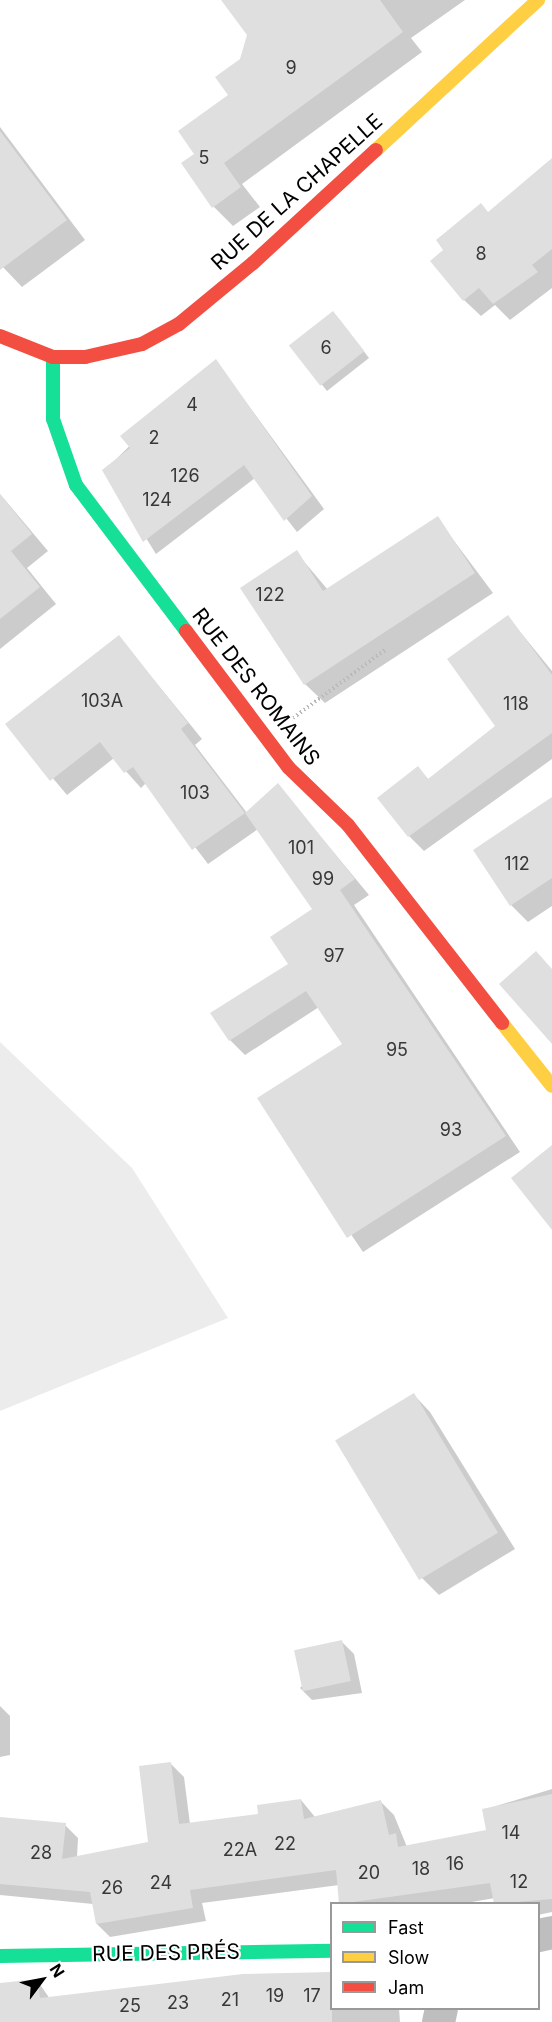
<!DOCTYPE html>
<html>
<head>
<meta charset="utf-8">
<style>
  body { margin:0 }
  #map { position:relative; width:552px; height:2022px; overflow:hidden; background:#fff; font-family:Inter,sans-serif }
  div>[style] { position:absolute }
  .green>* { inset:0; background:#ececec }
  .shadow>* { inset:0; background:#0003 }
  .building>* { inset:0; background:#dfdfdf; transform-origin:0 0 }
  .path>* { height:4px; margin-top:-2px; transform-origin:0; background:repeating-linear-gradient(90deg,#b9b9b9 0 1.5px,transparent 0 4.5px) }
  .street>* { height:33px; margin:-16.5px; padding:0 16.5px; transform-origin:16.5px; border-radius:16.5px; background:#bebebe }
  .fast>* { height:14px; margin:-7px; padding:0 7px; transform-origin:7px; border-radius:7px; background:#16e098 }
  .slow>* { height:14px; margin:-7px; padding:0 7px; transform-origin:7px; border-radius:7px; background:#ffcf43 }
  .jam>* { height:14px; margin:-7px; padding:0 7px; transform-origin:7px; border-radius:7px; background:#f24e42 }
  span { translate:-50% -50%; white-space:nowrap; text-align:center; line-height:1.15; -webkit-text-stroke:4.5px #fff; paint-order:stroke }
  .number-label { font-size:18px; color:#383838 }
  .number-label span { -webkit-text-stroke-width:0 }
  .street-label { font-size:21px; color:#000 }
  .legend { position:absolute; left:330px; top:1902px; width:210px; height:108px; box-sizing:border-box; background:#fff; border:2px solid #999; margin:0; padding:8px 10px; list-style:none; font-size:18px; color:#000 }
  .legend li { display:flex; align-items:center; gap:12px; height:30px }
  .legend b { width:30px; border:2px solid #999 }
  .north { position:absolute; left:12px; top:1950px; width:60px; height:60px; -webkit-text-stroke:4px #fff; paint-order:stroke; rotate:58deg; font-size:16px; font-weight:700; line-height:24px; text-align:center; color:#000 }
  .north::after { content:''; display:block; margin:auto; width:21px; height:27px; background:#000; clip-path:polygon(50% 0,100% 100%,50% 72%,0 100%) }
</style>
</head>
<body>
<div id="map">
  <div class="green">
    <i style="clip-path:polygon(0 1042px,132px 1168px,228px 1318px,0 1411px)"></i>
  </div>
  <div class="shadow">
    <i style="clip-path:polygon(223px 0,465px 0,411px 38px,422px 52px,242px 184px,260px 207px,233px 226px,214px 207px,196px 154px,230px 95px,248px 34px)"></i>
    <i style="clip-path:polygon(0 127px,85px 240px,22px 287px,0 264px)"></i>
    <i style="clip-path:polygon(552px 160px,552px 288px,510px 320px,495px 305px,481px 316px,464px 300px,489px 213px)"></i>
    <i style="clip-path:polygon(339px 319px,369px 358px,327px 391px,291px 346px)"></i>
    <i style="clip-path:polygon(216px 361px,324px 509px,297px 532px,255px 478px,156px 554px,104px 471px)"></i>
    <i style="clip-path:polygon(0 494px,48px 551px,27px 568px,56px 604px,0 649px)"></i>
    <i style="clip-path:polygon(437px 518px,493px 593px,325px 703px,305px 684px,296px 552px,328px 590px)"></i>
    <i style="clip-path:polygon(508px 617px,552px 671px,552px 759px,424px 851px,409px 836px,418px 768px,429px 780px,497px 726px)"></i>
    <i style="clip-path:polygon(119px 637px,202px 739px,195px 745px,247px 813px,278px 785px,369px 895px,354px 905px,520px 1152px,363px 1252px,259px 1099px,344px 1045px,319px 1007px,245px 1055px,230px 1040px,290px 965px,314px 909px,258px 829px,208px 864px,146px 783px,141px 788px,114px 758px,67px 795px,7px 724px)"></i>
    <i style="clip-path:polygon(552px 799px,552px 906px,528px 922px,511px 905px)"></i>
    <i style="clip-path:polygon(414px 1395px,430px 1412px,515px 1549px,439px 1595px,422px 1578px,338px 1441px)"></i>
    <i style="clip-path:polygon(342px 1642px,354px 1654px,362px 1693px,312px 1700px,300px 1688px)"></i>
    <i style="clip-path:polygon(0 1706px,10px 1716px,10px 1755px,0 1757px)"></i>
    <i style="clip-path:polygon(171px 1764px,184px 1777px,190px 1824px,260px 1815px,301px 1800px,315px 1817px,380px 1801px,394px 1815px,407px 1847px,488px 1831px,483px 1810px,552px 1789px,552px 1912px,538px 1915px,538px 1904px,496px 1904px,495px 1898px,460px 1904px,341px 1904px,339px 1885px,202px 1903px,206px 1921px,110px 1937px,97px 1924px,93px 1904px,0 1895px,0 1819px,65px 1825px,78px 1838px,77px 1858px,149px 1843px)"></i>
    <i style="clip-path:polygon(37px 1980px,50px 1999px,399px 2008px,400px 2022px,0 2022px,0 1985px)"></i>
  </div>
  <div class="building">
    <i style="clip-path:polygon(221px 0,380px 0,403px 32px,224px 163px,241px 187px,212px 208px,181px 163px,194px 154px,178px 131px,228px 95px,215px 77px,240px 59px,247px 35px)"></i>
    <i style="clip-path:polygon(0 131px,67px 220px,0 270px)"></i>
    <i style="clip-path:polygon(552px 158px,552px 249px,532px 265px,538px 272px,493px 304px,479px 288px,463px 301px,430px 261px,443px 250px,436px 240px,481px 203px,488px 212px)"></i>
    <i style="left:333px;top:311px;width:51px;height:56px;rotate:52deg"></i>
    <i style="clip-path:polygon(216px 359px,312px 496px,284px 521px,244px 465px,143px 542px,102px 470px,130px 448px,120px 436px)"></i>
    <i style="clip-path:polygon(0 494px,32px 534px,11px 551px,40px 587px,0 619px)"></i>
    <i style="clip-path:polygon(438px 516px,475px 573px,304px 685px,240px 588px,297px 550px,323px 591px)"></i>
    <i style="clip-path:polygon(508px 615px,552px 675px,552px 733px,408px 837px,377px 798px,418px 766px,428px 779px,495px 726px,447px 659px)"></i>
    <i style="clip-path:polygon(119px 635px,188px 723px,181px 729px,245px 813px,192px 850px,133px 767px,124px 773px,100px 742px,50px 781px,5px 724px)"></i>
    <i style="clip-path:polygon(278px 783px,355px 879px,340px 890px,506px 1136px,347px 1238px,257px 1098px,342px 1044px,306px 991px,229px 1041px,210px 1013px,288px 964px,270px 937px,312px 909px,245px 813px)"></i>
    <i style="clip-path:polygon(552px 797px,552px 878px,510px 906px,473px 850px)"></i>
    <i style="clip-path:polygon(536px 951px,552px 969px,552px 1044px,499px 984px)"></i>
    <i style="clip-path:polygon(552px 1145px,552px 1230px,511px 1178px)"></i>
    <i style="left:414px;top:1393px;width:163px;height:92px;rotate:59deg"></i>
    <i style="left:342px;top:1640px;width:42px;height:49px;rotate:78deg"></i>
    <i style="clip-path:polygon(171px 1762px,179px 1824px,258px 1814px,257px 1805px,301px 1799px,304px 1819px,381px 1800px,389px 1835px,396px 1833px,398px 1847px,486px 1830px,482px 1809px,552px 1794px,552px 1899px,494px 1904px,490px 1883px,339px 1904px,336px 1870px,190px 1890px,193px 1908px,96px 1924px,90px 1892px,0 1884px,0 1817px,66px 1823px,62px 1859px,148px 1842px,139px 1766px)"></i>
    <i style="clip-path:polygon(332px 1972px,332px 2022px,0 2022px,0 1983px,38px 1979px,40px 1998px,243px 1974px)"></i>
  </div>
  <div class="path">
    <i style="left:293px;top:718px;width:114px;rotate:-36.5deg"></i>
  </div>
  <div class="street">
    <i style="left:538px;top:1935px;width:14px;rotate:-12deg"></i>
    <i style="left:438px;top:2022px;width:14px;rotate:-78deg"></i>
  </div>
  <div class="fast">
    <i style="left:53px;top:357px;width:62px;rotate:90deg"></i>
    <i style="left:53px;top:419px;width:70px;rotate:70.8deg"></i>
    <i style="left:76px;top:485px;width:183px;rotate:53deg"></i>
    <i style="left:0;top:1956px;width:332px;rotate:-0.9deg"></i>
  </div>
  <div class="slow">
    <i style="left:376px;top:150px;width:221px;rotate:-42.8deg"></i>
    <i style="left:502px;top:1023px;width:80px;rotate:51.6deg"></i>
  </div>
  <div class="jam">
    <i style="left:0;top:336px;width:57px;rotate:21.6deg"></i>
    <i style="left:53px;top:357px;width:32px"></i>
    <i style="left:85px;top:357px;width:58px;rotate:-12.8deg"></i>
    <i style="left:142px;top:344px;width:42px;rotate:-28.4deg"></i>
    <i style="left:179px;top:324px;width:96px;rotate:-39.5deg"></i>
    <i style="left:253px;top:263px;width:167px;rotate:-42.6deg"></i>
    <i style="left:186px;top:631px;width:171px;rotate:53.1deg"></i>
    <i style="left:289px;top:768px;width:82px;rotate:44deg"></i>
    <i style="left:348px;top:825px;width:251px;rotate:52.1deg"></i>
  </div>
  <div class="number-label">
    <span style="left:291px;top:68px">9</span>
    <span style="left:204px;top:158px">5</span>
    <span style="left:481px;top:254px">8</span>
    <span style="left:326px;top:348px">6</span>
    <span style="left:192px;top:405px">4</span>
    <span style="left:154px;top:438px">2</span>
    <span style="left:185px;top:476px">126</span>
    <span style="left:157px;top:500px">124</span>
    <span style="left:270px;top:595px">122</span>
    <span style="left:102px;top:701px">103A</span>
    <span style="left:516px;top:704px">118</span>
    <span style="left:195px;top:793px">103</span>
    <span style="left:301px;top:848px">101</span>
    <span style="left:517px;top:864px">112</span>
    <span style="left:323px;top:879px">99</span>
    <span style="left:334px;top:956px">97</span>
    <span style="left:397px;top:1050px">95</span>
    <span style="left:451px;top:1130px">93</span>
    <span style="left:511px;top:1833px">14</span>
    <span style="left:285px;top:1844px">22</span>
    <span style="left:240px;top:1850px">22A</span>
    <span style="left:41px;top:1853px">28</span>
    <span style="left:455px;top:1864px">16</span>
    <span style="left:421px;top:1869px">18</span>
    <span style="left:369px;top:1873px">20</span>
    <span style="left:519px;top:1882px">12</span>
    <span style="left:161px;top:1883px">24</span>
    <span style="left:112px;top:1888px">26</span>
    <span style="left:275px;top:1996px">19</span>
    <span style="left:312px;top:1996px">17</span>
    <span style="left:230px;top:2000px">21</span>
    <span style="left:178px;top:2003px">23</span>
    <span style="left:130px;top:2006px">25</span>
  </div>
  <div class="street-label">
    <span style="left:297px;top:192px;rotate:-42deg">RUE DE LA CHAPELLE</span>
    <span style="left:256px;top:687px;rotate:52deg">RUE DES ROMAINS</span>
    <span style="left:166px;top:1953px;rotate:-1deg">RUE DES PRÉS</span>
  </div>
  <ul class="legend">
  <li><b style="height:8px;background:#16e098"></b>Fast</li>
  <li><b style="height:8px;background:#ffcf43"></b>Slow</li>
  <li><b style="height:8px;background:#f24e42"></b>Jam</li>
  </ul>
  <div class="north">N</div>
</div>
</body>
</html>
